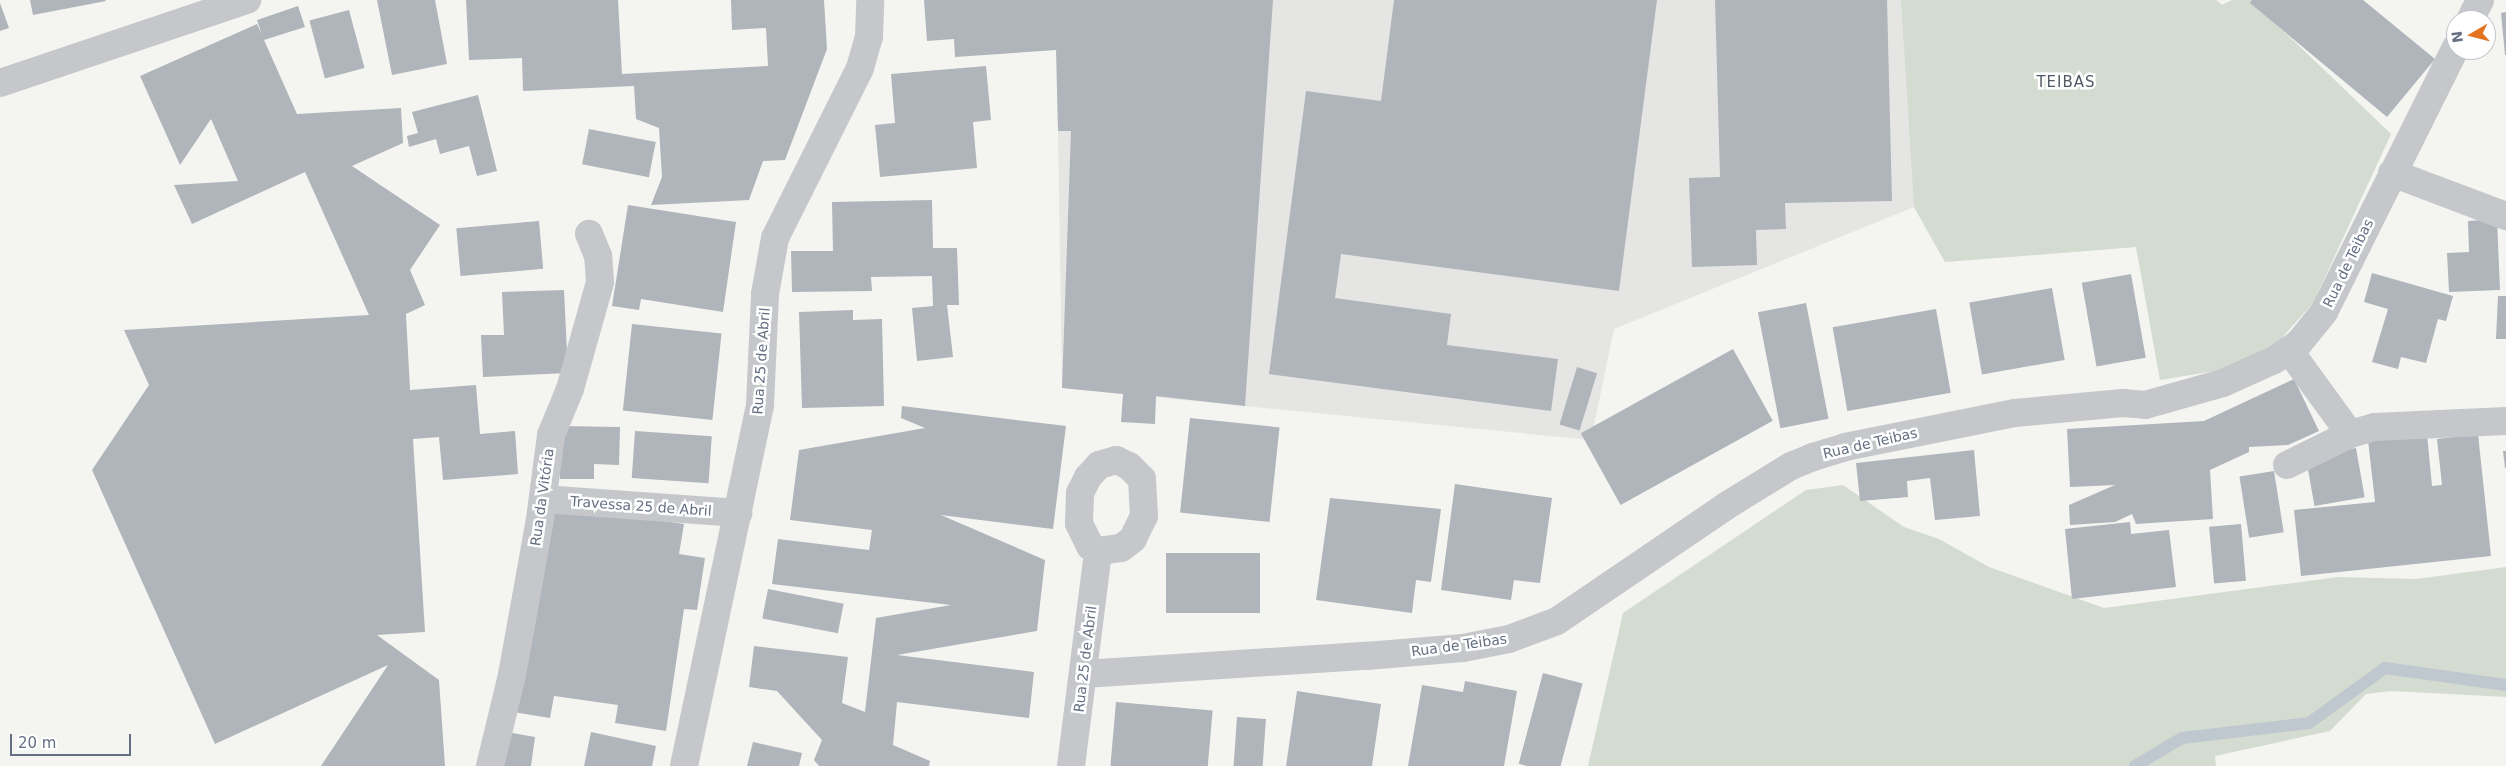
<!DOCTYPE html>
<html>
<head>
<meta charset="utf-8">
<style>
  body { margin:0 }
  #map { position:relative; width:2506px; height:766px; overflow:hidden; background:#f4f5f1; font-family:"DejaVu Sans",sans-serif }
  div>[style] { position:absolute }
  .built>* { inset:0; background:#e5e5e4 }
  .green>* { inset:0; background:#d4dcd2 }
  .stream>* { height:12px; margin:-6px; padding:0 6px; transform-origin:6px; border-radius:6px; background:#c0c8cf }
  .building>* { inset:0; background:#b0b4bb; transform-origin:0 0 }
  .minor>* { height:28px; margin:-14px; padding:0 14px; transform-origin:14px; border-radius:14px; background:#c5c7cb }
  span { translate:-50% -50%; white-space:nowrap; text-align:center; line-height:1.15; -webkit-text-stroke:5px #fff; paint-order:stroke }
  .street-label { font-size:14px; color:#646f82 }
  .neighbourhood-label { font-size:15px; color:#515a67; letter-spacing:1px }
  .north { position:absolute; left:2446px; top:10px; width:50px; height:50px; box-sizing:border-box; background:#fff; border:1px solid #c1c5cd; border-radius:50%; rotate:262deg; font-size:14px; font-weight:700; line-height:20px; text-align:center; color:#646f82 }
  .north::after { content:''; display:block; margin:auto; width:18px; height:22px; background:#e47322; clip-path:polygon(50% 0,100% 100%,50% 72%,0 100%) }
  .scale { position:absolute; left:10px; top:734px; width:121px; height:22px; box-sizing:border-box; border:2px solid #646f82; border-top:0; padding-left:6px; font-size:15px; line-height:18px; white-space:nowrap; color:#646f82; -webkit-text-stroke:4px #fff; paint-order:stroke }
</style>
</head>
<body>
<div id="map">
  <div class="built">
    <i style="clip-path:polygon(1056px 0,2216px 0,2222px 5px,2232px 0,2251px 0,2391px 134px,2313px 303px,2160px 380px,2136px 247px,1945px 262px,1914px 207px,1614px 329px,1591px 440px,1062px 388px)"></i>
  </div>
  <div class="green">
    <i style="clip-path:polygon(1901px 0,2216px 0,2222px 5px,2232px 0,2251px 0,2391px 134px,2313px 303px,2279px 341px,2228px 369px,2160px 380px,2136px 247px,1945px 262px,1914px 207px)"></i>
    <i style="clip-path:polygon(1843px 485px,1904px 527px,1939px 539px,1989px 567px,2104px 608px,2338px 577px,2416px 579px,2506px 567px,2506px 697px,2391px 691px,2366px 694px,2330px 731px,2215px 756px,2216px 766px,1588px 766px,1623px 613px,1806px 490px)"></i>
  </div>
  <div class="stream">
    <i style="left:2135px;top:766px;width:55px;rotate:-30.8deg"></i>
    <i style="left:2182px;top:738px;width:128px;rotate:-6.7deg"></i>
    <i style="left:2309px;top:723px;width:94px;rotate:-35.9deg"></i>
    <i style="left:2385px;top:668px;width:122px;rotate:8deg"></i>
  </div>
  <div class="building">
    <i style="clip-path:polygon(30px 0,105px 0,106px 1px,33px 15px)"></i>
    <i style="clip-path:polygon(377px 0,435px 0,447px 64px,392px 75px)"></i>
    <i style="clip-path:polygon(466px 0,618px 0,622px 74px,768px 66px,766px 28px,732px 30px,731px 0,824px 0,827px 49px,785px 160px,763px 161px,749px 200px,651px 205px,662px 177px,659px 128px,636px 119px,634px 86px,523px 91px,522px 58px,469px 60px)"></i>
    <i style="clip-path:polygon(924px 0,1273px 0,1245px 406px,1156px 396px,1155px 424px,1121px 422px,1123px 394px,1062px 388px,1071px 131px,1058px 131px,1056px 50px,955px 57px,954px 39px,927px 41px)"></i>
    <i style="clip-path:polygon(1394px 0,1657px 0,1619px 291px,1341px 254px,1335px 298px,1451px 314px,1447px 345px,1558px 359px,1551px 411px,1269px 374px,1306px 91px,1381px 101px)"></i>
    <i style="clip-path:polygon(1715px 0,1887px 0,1892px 201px,1785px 203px,1786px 229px,1756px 230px,1757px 265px,1692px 267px,1689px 178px,1720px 177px)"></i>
    <i style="clip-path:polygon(2252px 0,2363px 0,2435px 59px,2387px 117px,2250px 3px)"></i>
    <i style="clip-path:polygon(0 3px,9px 28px,0 31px)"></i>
    <i style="clip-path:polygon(298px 6px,305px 27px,264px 40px,297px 114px,401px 108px,403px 143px,352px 166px,440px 225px,410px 270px,425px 305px,406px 314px,410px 390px,476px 385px,480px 434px,515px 431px,518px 474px,443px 480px,439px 437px,413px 439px,425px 632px,377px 635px,439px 680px,445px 766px,321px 766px,388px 665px,215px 744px,92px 470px,149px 385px,124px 330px,369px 315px,305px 172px,192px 224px,174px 185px,238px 181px,211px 119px,180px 165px,140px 76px,257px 24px,262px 35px,257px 20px)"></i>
    <i style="left:349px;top:10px;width:60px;height:41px;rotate:75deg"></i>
    <i style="clip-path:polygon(2506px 12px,2506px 55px,2505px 55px,2501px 13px)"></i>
    <i style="clip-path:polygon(986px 66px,991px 120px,973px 122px,977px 168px,880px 177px,875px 125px,895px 123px,891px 74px)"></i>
    <i style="clip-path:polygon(478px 95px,497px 171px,477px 176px,469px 146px,440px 154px,436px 139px,409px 147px,407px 136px,418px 133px,412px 112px)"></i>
    <i style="left:589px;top:129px;width:68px;height:36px;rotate:11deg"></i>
    <i style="clip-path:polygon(932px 200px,933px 248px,957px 248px,959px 305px,947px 305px,953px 357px,917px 361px,912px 308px,933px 306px,932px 276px,871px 277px,872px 291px,792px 292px,791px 251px,833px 251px,832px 202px)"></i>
    <i style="clip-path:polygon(628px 205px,736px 222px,723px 312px,641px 299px,639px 310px,612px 306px)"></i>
    <i style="clip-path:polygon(2497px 219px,2500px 290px,2449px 292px,2447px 253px,2469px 252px,2468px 221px)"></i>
    <i style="left:539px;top:221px;width:48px;height:83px;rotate:85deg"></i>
    <i style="clip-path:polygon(2372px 273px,2453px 296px,2446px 321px,2438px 319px,2426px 363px,2401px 357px,2398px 369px,2372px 362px,2388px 309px,2364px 302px)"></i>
    <i style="left:2131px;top:274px;width:85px;height:50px;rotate:80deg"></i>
    <i style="left:2052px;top:288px;width:73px;height:84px;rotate:80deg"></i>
    <i style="clip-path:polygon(564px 290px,568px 373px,483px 377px,481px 335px,504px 335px,502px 292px)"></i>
    <i style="clip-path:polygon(2498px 296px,2506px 296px,2506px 339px,2496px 339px)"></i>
    <i style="left:1806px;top:303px;width:118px;height:49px;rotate:79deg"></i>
    <i style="left:1936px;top:309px;width:85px;height:105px;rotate:80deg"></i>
    <i style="clip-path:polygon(853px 310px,853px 320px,882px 319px,884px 406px,802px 408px,799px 312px)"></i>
    <i style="left:632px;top:324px;width:90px;height:87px;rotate:6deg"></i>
    <i style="left:1733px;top:349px;width:82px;height:174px;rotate:61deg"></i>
    <i style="left:1577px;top:367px;width:21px;height:60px;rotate:17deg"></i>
    <i style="clip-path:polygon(2294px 379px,2319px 431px,2288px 445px,2249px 447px,2249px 452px,2210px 470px,2213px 519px,2136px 524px,2132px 514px,2115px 522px,2070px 525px,2069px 505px,2115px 485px,2070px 487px,2067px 429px,2204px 421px)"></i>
    <i style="clip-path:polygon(902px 406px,1066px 426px,1053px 529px,941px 515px,1045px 560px,1037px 631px,897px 655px,1034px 672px,1029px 718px,897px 702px,893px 745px,930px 761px,929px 766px,819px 766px,814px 760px,822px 740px,777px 691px,749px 687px,754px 646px,848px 657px,842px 703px,865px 712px,876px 618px,951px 605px,772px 584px,778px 539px,869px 550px,872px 530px,790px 520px,799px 450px,925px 428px,901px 418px)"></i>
    <i style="left:1190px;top:418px;width:90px;height:95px;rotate:6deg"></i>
    <i style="clip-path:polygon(560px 426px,620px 427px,619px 465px,594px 464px,594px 479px,560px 479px)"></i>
    <i style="left:635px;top:431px;width:77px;height:47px;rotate:4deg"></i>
    <i style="clip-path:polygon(2427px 434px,2432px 486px,2442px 485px,2437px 439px,2478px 434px,2491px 556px,2301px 576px,2294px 510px,2375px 502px,2368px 440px)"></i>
    <i style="left:2356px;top:448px;width:50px;height:51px;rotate:80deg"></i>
    <i style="clip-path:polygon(1974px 450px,1980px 516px,1935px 520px,1930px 478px,1907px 481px,1908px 497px,1860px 501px,1856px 463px)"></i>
    <i style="clip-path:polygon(2503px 451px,2506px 451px,2506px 468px,2505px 468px)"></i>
    <i style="left:2274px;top:471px;width:62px;height:35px;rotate:81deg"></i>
    <i style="clip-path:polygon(1455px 484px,1552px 498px,1540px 583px,1514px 580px,1511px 600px,1441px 590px)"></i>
    <i style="clip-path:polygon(1330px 498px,1441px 509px,1431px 582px,1416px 580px,1412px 613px,1316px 600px)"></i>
    <i style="clip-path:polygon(553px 505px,684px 524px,679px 554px,705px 558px,697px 610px,684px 609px,666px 731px,615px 723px,618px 705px,554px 696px,550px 718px,513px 712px)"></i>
    <i style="clip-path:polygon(2130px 522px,2131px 534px,2169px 530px,2176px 587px,2072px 599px,2065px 529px)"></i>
    <i style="left:2241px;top:524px;width:57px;height:32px;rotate:85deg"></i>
    <i style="left:1166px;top:553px;width:94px;height:60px"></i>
    <i style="left:768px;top:589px;width:77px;height:30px;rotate:11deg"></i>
    <i style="left:1543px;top:673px;width:41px;height:94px;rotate:15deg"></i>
    <i style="clip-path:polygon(1465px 681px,1517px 691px,1504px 766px,1408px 766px,1422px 685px,1463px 692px)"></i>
    <i style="clip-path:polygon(1297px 691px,1381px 704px,1372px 766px,1286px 766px)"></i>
    <i style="left:1116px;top:702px;width:97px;height:64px;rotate:5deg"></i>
    <i style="left:1237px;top:717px;width:29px;height:49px;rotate:4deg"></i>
    <i style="clip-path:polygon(501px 731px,535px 737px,531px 766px,495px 766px)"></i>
    <i style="clip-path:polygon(591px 732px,656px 746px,652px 766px,584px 766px)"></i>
    <i style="clip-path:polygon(753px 742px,802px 753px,799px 766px,747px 766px)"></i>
  </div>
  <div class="minor">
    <i style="left:2470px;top:20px;width:22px;rotate:-63deg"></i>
    <i style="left:0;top:83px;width:261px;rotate:-18.6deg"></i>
    <i style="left:2392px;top:173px;width:122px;rotate:20.7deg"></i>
    <i style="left:2289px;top:350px;width:104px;rotate:54deg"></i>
    <i style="left:2350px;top:434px;width:25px;rotate:-16deg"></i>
    <i style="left:2374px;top:427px;width:132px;rotate:-2.6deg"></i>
    <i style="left:1116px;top:460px;width:14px;rotate:25deg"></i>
    <i style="left:1129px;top:466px;width:18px;rotate:45deg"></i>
    <i style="left:1142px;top:479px;width:37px;rotate:87deg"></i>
    <i style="left:1144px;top:516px;width:25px;rotate:116deg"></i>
    <i style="left:1133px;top:539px;width:15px;rotate:143deg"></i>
    <i style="left:1121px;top:548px;width:23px;rotate:173deg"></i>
    <i style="left:1098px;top:551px;width:9px;rotate:-148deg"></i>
    <i style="left:1090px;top:546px;width:25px;rotate:-116deg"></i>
    <i style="left:1079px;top:523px;width:30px;rotate:-88deg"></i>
    <i style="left:1080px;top:493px;width:18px;rotate:-63deg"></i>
    <i style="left:1088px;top:477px;width:16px;rotate:-47deg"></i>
    <i style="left:1099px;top:465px;width:18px;rotate:-16deg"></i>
    <i style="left:2287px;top:465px;width:70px;rotate:-26.2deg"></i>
    <i style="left:543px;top:499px;width:196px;rotate:4.1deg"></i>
    <i style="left:1084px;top:674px;width:283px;rotate:-3.7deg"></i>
    <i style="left:1366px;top:656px;width:97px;rotate:-4.7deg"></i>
    <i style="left:1463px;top:648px;width:47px;rotate:-11.1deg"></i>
    <i style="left:1509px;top:639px;width:51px;rotate:-20.6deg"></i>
    <i style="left:1557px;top:621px;width:204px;rotate:-34.2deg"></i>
    <i style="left:1726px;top:506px;width:76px;rotate:-31.6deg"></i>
    <i style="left:1791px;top:466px;width:24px;rotate:-22deg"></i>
    <i style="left:1813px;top:457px;width:34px;rotate:-17deg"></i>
    <i style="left:1845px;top:447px;width:173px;rotate:-11.3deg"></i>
    <i style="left:2015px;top:413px;width:108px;rotate:-5.3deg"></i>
    <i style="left:2123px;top:403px;width:22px;rotate:5deg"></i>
    <i style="left:2145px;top:405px;width:81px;rotate:-15.8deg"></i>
    <i style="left:2223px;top:383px;width:56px;rotate:-24.3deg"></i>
    <i style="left:2274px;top:360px;width:30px;rotate:-34deg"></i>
    <i style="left:2299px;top:343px;width:40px;rotate:-51deg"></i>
    <i style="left:2324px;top:312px;width:296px;rotate:-63.5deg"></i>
    <i style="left:490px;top:766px;width:94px;rotate:-76.4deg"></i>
    <i style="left:512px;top:675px;width:158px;rotate:-79.8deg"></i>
    <i style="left:540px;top:519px;width:85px;rotate:-82.5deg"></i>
    <i style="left:551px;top:435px;width:50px;rotate:-67.6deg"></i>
    <i style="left:570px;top:389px;width:111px;rotate:-74.3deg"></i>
    <i style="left:600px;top:282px;width:26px;rotate:-94deg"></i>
    <i style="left:598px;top:256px;width:24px;rotate:-112deg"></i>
    <i style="left:684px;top:766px;width:369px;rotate:-78.1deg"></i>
    <i style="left:760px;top:405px;width:111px;rotate:-87.4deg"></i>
    <i style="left:765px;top:294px;width:57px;rotate:-79.9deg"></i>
    <i style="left:775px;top:238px;width:190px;rotate:-63.4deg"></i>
    <i style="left:860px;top:68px;width:32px;rotate:-74deg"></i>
    <i style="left:869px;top:37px;width:37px;rotate:-88deg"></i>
    <i style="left:1071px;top:766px;width:217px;rotate:-82.8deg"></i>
  </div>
  <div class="street-label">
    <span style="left:2348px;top:263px;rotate:-64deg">Rua de Teibas</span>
    <span style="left:761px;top:361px;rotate:-86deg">Rua 25 de Abril</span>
    <span style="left:1870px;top:443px;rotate:-13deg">Rua de Teibas</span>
    <span style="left:542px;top:497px;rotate:-82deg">Rua da Vitória</span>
    <span style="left:641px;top:506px;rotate:4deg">Travessa 25 de Abril</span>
    <span style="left:1459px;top:645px;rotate:-8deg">Rua de Teibas</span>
    <span style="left:1085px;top:659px;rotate:-83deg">Rua 25 de Abril</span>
  </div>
  <div class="neighbourhood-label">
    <span style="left:2066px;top:83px">TEIBAS</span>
  </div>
  <div class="north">N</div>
  <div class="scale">20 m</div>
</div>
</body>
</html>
